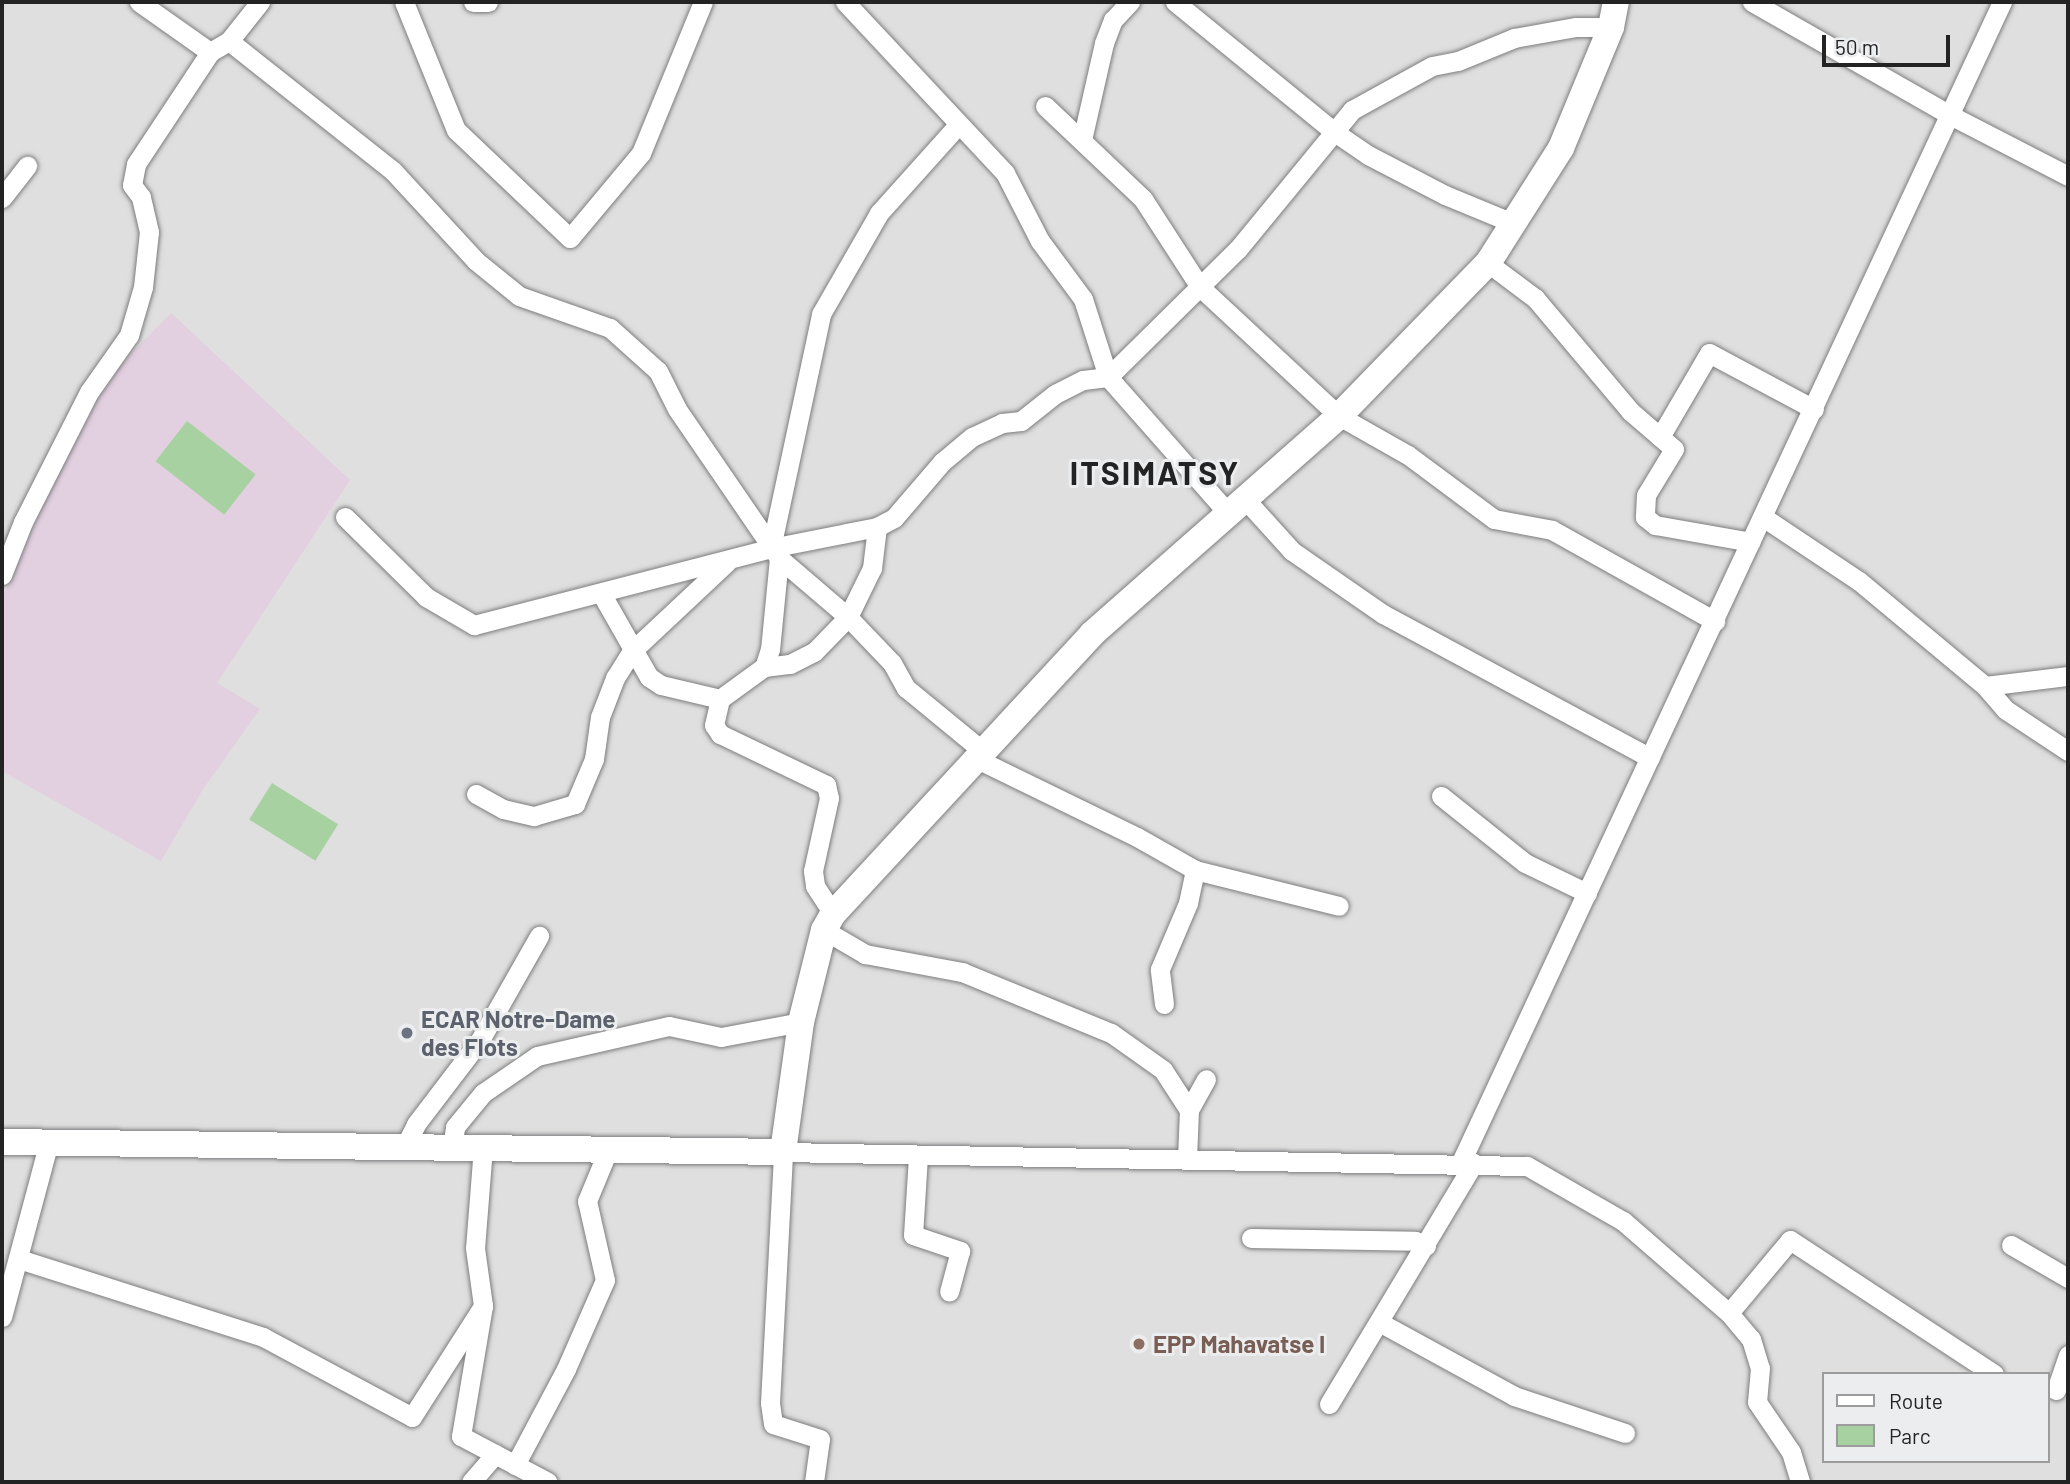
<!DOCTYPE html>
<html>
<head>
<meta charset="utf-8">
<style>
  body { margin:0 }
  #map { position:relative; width:2070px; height:1484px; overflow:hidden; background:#dfdfe0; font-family:Barlow,sans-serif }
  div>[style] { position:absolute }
  .education>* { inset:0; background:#e2cfe0 }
  .green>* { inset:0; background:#a8d1a1; transform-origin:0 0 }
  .roads { filter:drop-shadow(0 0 2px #7d7d7e) drop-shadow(0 0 2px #7d7d7e) }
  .street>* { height:19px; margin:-9.5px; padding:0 9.5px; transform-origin:9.5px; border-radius:9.5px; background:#fff }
  .secondary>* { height:26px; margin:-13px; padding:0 13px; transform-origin:13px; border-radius:13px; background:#fff }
  .dots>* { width:19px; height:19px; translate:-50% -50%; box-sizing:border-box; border:4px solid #ecedee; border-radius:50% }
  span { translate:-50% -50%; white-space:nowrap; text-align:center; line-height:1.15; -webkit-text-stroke:6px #ecedee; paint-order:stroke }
  .worship-label { font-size:24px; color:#5b616d; font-weight:700 }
  .left { translate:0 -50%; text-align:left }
  .education-label { font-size:24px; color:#785e54; font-weight:700 }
  .district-label { font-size:32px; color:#232324; font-weight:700; letter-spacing:2px }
  .frame { position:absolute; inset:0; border:4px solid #232324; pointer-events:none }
  .legend { position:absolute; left:1822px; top:1372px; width:228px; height:91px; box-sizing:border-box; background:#ecedee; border:2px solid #9c9c9d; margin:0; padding:9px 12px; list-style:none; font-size:21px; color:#232324 }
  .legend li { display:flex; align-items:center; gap:14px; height:35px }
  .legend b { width:35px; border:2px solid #9c9c9d }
  .scale { position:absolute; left:1822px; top:35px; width:128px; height:32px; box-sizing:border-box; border:4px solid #232324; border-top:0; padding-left:9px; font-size:21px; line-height:24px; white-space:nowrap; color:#232324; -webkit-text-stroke:5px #ecedee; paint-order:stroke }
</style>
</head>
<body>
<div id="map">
  <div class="education">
    <i style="clip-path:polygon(171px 313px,350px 480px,217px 683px,260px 709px,203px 789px,161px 861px,2px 771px,2px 599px,74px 435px,119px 366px)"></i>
  </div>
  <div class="green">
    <i style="left:187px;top:421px;width:87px;height:51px;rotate:38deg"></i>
    <i style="left:272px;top:783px;width:78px;height:43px;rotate:32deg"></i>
  </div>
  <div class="roads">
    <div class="street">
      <i style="left:139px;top:2px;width:87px;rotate:35.2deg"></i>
      <i style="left:404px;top:2px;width:138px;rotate:67.9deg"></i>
      <i style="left:456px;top:130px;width:157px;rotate:43.5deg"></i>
      <i style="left:570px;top:238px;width:111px;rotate:-50.1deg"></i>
      <i style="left:641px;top:153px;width:163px;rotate:-67.7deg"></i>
      <i style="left:473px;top:2px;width:15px"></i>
      <i style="left:845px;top:2px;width:234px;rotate:46.9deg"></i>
      <i style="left:1005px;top:173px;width:76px;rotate:62.8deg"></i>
      <i style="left:1040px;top:241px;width:72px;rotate:53.4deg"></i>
      <i style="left:1083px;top:299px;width:82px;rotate:72.2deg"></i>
      <i style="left:1108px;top:377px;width:179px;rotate:48.6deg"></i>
      <i style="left:1175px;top:2px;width:204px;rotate:39.2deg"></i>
      <i style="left:1333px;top:131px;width:42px;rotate:34.4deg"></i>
      <i style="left:1368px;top:155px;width:87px;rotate:27.5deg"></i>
      <i style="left:1445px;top:195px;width:76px;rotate:22.5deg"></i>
      <i style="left:1752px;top:2px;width:226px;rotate:29.7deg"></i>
      <i style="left:1948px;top:114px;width:135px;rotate:27.3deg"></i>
      <i style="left:229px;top:41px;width:209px;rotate:38.4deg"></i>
      <i style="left:393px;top:171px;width:122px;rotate:47.3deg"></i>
      <i style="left:476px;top:261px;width:55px;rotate:39.1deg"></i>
      <i style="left:519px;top:296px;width:96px;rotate:19.4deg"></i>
      <i style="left:610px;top:328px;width:64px;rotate:41.9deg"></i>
      <i style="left:658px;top:371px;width:42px;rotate:63.4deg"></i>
      <i style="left:677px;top:409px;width:181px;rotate:55.6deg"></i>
      <i style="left:779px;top:558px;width:91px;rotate:95.6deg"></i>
      <i style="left:770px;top:649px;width:19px;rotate:108deg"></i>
      <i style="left:764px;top:667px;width:54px;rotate:144deg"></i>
      <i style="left:720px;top:699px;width:27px;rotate:103deg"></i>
      <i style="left:714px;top:725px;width:11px;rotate:56deg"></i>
      <i style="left:720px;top:734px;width:118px;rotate:25.7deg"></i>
      <i style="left:826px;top:785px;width:13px;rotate:77deg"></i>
      <i style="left:829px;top:798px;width:75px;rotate:102.4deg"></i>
      <i style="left:813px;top:871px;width:15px;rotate:82deg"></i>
      <i style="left:815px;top:886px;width:33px;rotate:57deg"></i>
      <i style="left:1045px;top:106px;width:135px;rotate:43.5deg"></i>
      <i style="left:1143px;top:199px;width:105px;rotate:57.1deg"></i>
      <i style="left:1200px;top:287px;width:190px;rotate:42.9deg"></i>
      <i style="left:1339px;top:416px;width:79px;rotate:29.5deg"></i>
      <i style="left:1408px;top:455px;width:107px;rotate:36.7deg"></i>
      <i style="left:1494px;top:519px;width:59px;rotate:10.7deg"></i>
      <i style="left:1552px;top:530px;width:187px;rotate:29.2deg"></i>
      <i style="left:1082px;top:140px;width:99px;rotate:-77.2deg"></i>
      <i style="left:1104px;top:43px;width:25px;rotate:-69deg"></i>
      <i style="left:1113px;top:20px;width:25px;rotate:-47deg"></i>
      <i style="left:2px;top:198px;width:41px;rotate:-52deg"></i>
      <i style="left:1488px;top:263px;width:59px;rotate:36.7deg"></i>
      <i style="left:1535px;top:298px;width:148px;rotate:49.9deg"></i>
      <i style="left:1630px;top:411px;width:58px;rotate:40.8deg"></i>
      <i style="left:1674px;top:449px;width:54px;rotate:121.3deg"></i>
      <i style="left:1646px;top:495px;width:22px;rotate:93deg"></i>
      <i style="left:1645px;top:517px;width:13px;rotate:39deg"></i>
      <i style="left:1655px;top:525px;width:97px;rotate:10deg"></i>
      <i style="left:1660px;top:437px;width:97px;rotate:-59.7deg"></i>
      <i style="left:1709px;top:353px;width:119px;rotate:28.1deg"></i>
      <i style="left:1244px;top:498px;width:72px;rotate:47.8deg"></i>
      <i style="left:1292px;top:551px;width:111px;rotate:34.7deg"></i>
      <i style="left:1383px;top:614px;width:303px;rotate:28.3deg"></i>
      <i style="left:345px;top:517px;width:114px;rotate:44.6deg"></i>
      <i style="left:426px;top:597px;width:56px;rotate:30.3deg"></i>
      <i style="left:474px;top:625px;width:307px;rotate:-14.5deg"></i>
      <i style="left:771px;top:548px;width:108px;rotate:-11.2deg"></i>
      <i style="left:877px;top:527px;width:19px;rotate:-28deg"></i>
      <i style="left:894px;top:518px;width:74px;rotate:-49.4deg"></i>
      <i style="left:942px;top:462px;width:39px;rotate:-40deg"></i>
      <i style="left:972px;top:437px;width:33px;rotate:-25deg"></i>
      <i style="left:1002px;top:423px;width:19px;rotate:-6deg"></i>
      <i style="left:1021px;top:421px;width:43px;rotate:-38.5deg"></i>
      <i style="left:1055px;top:394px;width:31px;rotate:-27deg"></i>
      <i style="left:1083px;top:380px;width:25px;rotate:-7deg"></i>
      <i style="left:1108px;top:377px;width:182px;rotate:-44.6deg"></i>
      <i style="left:1238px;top:249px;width:180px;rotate:-50.6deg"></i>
      <i style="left:1352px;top:110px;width:91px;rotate:-28.8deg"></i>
      <i style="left:1432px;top:66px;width:26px;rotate:-11deg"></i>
      <i style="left:1458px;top:61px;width:61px;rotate:-22.3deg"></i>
      <i style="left:1514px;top:38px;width:63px;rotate:-10.1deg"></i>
      <i style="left:1576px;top:27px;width:35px"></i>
      <i style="left:1763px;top:517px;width:115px;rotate:33.7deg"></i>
      <i style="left:1859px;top:581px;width:164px;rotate:39.8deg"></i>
      <i style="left:1985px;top:686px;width:84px;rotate:-6.9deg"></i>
      <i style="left:771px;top:548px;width:239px;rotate:-77.9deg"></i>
      <i style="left:821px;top:314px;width:116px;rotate:-60.1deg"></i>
      <i style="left:879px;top:213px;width:118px;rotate:-48.1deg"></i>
      <i style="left:779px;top:558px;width:91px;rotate:40.5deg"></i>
      <i style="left:848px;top:617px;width:64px;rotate:46.3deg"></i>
      <i style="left:892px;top:663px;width:29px;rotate:61deg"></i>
      <i style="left:906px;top:688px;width:101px;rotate:39.4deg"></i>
      <i style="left:2px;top:575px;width:57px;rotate:-68.4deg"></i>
      <i style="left:23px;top:522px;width:146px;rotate:-63.1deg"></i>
      <i style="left:89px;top:392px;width:70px;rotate:-54.9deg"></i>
      <i style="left:129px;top:335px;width:50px;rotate:-73.7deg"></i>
      <i style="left:143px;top:287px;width:55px;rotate:-83.8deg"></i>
      <i style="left:149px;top:232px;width:36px;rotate:-103deg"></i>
      <i style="left:141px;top:197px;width:15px;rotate:-127deg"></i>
      <i style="left:132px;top:185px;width:21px;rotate:-79deg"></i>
      <i style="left:136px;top:164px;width:134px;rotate:-56.5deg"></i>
      <i style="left:210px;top:52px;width:22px;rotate:-30deg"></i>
      <i style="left:229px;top:41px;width:50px;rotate:-51.5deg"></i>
      <i style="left:601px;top:593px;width:97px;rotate:60.3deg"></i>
      <i style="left:649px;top:677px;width:14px;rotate:34deg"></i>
      <i style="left:661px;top:685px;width:61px;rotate:13.3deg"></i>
      <i style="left:764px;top:667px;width:26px;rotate:-7deg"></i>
      <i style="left:790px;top:664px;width:27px;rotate:-27deg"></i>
      <i style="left:814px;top:652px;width:49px;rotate:-45.8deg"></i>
      <i style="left:848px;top:617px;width:55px;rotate:-63.9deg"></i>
      <i style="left:872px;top:568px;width:41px;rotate:-83deg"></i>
      <i style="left:1985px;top:686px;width:32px;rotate:49deg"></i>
      <i style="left:2006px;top:710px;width:74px;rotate:33.5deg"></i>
      <i style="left:977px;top:759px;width:178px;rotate:26deg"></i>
      <i style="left:1137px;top:837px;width:67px;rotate:29.6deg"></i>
      <i style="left:1195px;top:870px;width:148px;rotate:14deg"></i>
      <i style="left:476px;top:794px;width:31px;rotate:29deg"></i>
      <i style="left:503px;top:809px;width:32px;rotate:13deg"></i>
      <i style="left:534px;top:816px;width:43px;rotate:-16.3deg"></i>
      <i style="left:575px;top:804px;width:49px;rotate:-67.1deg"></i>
      <i style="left:594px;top:759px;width:42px;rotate:-81.9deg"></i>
      <i style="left:600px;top:717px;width:42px;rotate:-69deg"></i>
      <i style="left:615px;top:678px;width:32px;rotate:-58deg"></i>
      <i style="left:632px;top:651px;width:130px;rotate:-43.1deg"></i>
      <i style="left:1441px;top:796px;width:107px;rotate:38.6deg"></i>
      <i style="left:1525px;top:863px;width:69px;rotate:25.8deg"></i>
      <i style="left:824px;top:930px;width:48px;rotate:30.3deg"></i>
      <i style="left:865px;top:954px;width:99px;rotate:10.5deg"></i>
      <i style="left:962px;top:972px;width:161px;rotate:22.3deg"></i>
      <i style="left:1111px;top:1033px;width:64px;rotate:35.4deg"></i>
      <i style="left:1163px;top:1070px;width:48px;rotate:57deg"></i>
      <i style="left:1164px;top:1004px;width:35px;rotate:-97deg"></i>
      <i style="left:1160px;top:969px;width:72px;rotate:-67deg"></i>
      <i style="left:1188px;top:903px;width:34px;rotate:-78deg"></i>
      <i style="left:405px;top:1146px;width:25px;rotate:-63deg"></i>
      <i style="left:416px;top:1124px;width:106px;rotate:-52.7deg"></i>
      <i style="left:480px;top:1040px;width:120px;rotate:-60.4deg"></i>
      <i style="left:452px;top:1147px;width:20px;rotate:-81deg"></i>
      <i style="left:455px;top:1127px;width:44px;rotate:-50.5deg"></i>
      <i style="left:483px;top:1093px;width:65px;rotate:-34.4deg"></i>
      <i style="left:537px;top:1056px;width:135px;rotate:-12.8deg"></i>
      <i style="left:669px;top:1026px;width:53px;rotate:11.9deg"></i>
      <i style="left:721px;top:1037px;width:81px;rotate:-10.6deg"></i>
      <i style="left:483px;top:1147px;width:101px;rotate:94.5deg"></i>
      <i style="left:475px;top:1248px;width:59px;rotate:82.1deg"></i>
      <i style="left:483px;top:1306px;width:132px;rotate:99.6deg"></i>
      <i style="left:461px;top:1436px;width:98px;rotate:27.9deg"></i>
      <i style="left:918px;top:1156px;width:79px;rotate:93.6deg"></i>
      <i style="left:913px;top:1235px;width:50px;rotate:18.8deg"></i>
      <i style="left:960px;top:1251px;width:42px;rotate:105deg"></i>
      <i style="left:1187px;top:1159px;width:49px;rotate:-87.7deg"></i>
      <i style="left:1189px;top:1110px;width:35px;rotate:-61deg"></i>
      <i style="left:1461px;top:1162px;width:1280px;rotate:-65deg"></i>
      <i style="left:1251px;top:1238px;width:164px;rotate:1deg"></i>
      <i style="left:1415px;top:1241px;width:12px;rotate:24deg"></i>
      <i style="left:2011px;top:1245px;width:66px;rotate:30.1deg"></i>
      <i style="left:19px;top:1259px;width:256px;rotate:17.7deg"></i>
      <i style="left:263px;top:1337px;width:169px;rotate:28.2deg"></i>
      <i style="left:412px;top:1417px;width:132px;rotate:-57.4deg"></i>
      <i style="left:1729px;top:1313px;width:95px;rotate:-50.1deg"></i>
      <i style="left:1790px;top:1240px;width:244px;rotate:33.3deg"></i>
      <i style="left:2px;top:1317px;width:181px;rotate:-75deg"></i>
      <i style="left:1379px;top:1322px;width:154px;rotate:28.7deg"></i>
      <i style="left:1514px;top:1396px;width:117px;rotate:18.4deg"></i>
      <i style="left:2056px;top:1390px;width:37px;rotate:-71deg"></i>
      <i style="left:1329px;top:1404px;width:281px;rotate:-59deg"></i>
      <i style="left:515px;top:1465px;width:109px;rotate:-62deg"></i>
      <i style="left:566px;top:1369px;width:97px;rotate:-66.3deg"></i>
      <i style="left:605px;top:1280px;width:81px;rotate:-102.8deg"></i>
      <i style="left:587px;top:1201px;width:57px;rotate:-67.5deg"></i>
      <i style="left:471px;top:1482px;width:37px;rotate:-49deg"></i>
      <i style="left:814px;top:1482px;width:43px;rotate:-82.1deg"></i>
      <i style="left:820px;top:1439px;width:49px;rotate:-162.3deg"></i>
      <i style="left:773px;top:1424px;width:21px;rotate:-98deg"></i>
      <i style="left:770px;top:1403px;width:251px;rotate:-87deg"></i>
      <i style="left:783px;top:1152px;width:744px;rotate:1.08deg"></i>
      <i style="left:1527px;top:1166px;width:111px;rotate:29.8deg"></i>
      <i style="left:1623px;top:1221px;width:140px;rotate:41deg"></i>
      <i style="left:1729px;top:1313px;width:34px;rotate:50deg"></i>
      <i style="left:1751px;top:1339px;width:30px;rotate:73deg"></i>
      <i style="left:1760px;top:1368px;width:34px;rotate:95deg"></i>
      <i style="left:1757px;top:1402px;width:60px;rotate:55.8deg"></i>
      <i style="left:1791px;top:1452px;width:31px;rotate:73deg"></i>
    </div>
    <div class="secondary">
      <i style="left:2px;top:1142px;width:781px;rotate:0.73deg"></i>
      <i style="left:783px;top:1152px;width:131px;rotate:-82.1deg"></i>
      <i style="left:801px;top:1022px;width:95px;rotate:-76deg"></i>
      <i style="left:824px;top:930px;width:18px;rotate:-61deg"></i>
      <i style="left:833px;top:914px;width:381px;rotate:-47.2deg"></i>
      <i style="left:1092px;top:634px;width:329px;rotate:-41.4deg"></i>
      <i style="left:1339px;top:416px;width:214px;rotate:-45.8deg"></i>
      <i style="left:1488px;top:263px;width:136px;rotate:-57.6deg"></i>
      <i style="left:1561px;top:148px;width:131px;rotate:-67.5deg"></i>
      <i style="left:1611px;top:27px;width:25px;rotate:-79deg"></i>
    </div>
  </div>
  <div class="dots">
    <i style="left:407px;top:1033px;background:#6b7280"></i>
    <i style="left:1139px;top:1344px;background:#8d6e63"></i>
  </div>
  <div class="worship-label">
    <span class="left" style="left:421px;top:1033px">ECAR Notre-Dame<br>des Flots</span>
  </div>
  <div class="education-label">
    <span class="left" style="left:1153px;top:1344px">EPP Mahavatse I</span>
  </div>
  <div class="district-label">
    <span style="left:1155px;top:472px">ITSIMATSY</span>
  </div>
  <div class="frame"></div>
  <ul class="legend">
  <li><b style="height:9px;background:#fff"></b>Route</li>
  <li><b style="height:19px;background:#a8d1a1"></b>Parc</li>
  </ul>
  <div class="scale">50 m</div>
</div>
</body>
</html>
